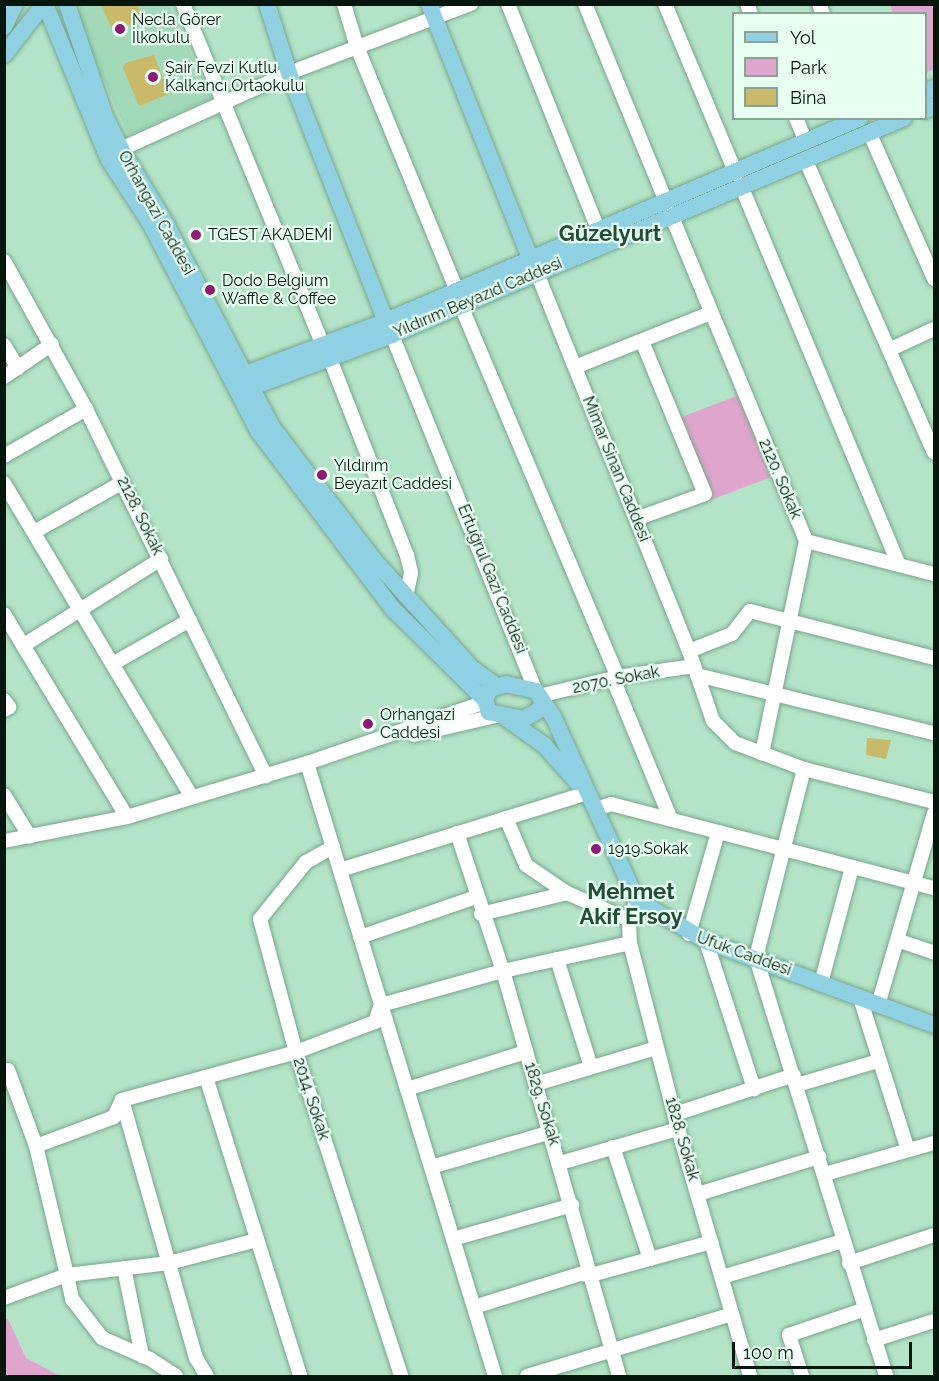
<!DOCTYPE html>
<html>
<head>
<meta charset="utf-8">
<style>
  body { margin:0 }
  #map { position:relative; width:939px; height:1381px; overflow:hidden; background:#b4e4c7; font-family:Raleway,sans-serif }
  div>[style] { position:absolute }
  .built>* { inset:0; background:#a1d9b9 }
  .green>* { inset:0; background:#e0a5cd; transform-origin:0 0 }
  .building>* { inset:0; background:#c9ba69 }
  .roads { filter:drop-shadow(0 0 2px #79a78c) drop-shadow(0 0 2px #79a78c) }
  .minor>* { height:14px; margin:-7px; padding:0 7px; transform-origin:7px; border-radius:7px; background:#fff }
  .major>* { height:16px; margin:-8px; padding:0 8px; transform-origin:8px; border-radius:8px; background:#8fd1e3 }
  .dots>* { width:16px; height:16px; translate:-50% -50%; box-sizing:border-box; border:3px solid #e6fff0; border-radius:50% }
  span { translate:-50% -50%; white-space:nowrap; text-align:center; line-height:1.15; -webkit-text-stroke:4.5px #e6fff0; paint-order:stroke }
  .poi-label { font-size:16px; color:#05170d }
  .left { translate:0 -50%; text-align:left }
  .street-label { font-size:16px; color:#05170d }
  .district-label { font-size:22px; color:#224e37; font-weight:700 }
  .frame { position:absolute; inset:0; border:6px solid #05170d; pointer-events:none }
  .legend { position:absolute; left:732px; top:12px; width:195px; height:108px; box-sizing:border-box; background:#e6fff0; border:2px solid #8ca295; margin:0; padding:8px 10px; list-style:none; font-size:18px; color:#05170d }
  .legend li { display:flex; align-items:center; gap:12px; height:30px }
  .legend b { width:30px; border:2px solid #8ca295 }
  .scale { position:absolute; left:732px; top:1342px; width:180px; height:27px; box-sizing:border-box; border:3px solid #05170d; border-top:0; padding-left:8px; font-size:18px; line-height:21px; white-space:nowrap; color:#05170d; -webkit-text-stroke:4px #e6fff0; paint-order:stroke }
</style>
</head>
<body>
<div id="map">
  <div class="built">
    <i style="clip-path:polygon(76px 5px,169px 5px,211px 98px,128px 135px,93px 56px)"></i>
  </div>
  <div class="green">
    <i style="clip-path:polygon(890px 5px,934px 5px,934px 69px,926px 73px,926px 14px,893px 13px)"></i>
    <i style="left:739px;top:395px;width:88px;height:64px;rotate:69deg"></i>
    <i style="clip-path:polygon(5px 1319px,8px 1319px,26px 1358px,60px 1376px,5px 1376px)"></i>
  </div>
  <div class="building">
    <i style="clip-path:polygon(101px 4px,137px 4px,143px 19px,113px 32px)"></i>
    <i style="clip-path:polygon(154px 55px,169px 94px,139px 106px,123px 68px,125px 63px)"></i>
    <i style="clip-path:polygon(867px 738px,891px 740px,886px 759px,866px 755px)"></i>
  </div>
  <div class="roads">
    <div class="minor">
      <i style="left:183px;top:4px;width:370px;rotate:67.7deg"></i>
      <i style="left:344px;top:4px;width:45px;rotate:73.2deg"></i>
      <i style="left:357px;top:47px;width:264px;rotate:67.7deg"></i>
      <i style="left:508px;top:4px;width:245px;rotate:68.2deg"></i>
      <i style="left:585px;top:4px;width:216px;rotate:67.7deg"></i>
      <i style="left:665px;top:4px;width:184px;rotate:67.3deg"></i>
      <i style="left:747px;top:4px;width:11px;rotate:68deg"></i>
      <i style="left:819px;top:4px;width:11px;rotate:68deg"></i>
      <i style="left:796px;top:118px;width:26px;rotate:67deg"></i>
      <i style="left:869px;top:132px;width:161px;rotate:66.1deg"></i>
      <i style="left:121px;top:149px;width:184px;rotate:-24.3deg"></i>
      <i style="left:289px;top:73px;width:195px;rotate:-20.8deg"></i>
      <i style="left:806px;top:161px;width:318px;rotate:66.3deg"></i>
      <i style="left:742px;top:188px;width:408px;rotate:67.4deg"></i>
      <i style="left:672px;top:217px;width:351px;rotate:67.5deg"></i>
      <i style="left:806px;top:541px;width:217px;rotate:101.7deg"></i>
      <i style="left:4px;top:261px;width:169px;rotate:61deg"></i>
      <i style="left:86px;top:409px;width:409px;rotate:63.9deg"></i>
      <i style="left:537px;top:273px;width:407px;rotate:68.1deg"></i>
      <i style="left:689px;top:651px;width:74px;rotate:71.1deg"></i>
      <i style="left:713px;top:721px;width:31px;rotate:45deg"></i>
      <i style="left:735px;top:743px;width:74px;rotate:20.6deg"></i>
      <i style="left:804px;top:769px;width:195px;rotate:104.3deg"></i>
      <i style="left:756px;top:958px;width:438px;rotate:72.7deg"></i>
      <i style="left:461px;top:306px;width:403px;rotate:67.1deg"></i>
      <i style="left:392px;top:335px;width:384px;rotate:68deg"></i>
      <i style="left:4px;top:345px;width:27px;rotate:59deg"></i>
      <i style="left:891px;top:349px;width:47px;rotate:-24.9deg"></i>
      <i style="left:330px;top:359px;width:211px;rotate:68.6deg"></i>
      <i style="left:407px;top:555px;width:18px;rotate:77deg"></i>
      <i style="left:411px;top:573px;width:24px;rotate:102deg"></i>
      <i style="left:575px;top:367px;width:146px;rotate:-21.7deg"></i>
      <i style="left:4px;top:377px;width:58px;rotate:-34.5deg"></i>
      <i style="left:4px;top:456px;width:95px;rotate:-29.8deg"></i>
      <i style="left:4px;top:483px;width:366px;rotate:59.1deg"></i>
      <i style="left:636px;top:519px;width:73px;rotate:-19.9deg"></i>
      <i style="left:705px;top:494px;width:165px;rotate:-112.4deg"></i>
      <i style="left:34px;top:532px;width:102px;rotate:-29.3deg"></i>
      <i style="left:806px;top:541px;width:132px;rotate:14.5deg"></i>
      <i style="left:4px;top:614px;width:237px;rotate:58.8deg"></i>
      <i style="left:24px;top:645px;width:162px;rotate:-32.1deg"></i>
      <i style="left:689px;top:651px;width:46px;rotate:-21.6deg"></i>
      <i style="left:732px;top:634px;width:29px;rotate:-52deg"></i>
      <i style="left:750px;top:611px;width:190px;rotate:14.3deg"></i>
      <i style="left:114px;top:663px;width:87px;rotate:-29.5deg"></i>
      <i style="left:697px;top:675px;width:244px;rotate:13.8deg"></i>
      <i style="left:613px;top:679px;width:152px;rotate:67.6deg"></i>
      <i style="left:539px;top:696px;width:81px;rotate:-13.5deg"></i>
      <i style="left:618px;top:677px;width:77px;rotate:-8.2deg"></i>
      <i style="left:4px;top:700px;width:9px;rotate:54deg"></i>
      <i style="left:9px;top:707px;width:6px;rotate:149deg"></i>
      <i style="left:414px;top:735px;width:87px;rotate:-13.2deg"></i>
      <i style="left:307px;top:763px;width:641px;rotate:72.95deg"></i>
      <i style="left:804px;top:769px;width:134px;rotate:14.2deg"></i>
      <i style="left:4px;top:795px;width:49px;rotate:58.2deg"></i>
      <i style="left:596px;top:809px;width:16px;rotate:-18deg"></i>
      <i style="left:611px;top:804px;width:334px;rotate:14.6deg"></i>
      <i style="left:506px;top:818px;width:51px;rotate:66.9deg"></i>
      <i style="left:526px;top:865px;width:50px;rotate:34.3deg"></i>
      <i style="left:567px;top:893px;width:68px;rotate:23.5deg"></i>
      <i style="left:457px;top:833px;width:145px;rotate:71.6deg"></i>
      <i style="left:503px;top:971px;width:421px;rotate:74deg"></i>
      <i style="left:4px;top:841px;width:125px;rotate:-11deg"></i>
      <i style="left:127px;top:817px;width:188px;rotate:-16.7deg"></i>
      <i style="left:307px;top:763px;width:188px;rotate:-18.9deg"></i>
      <i style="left:333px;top:847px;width:31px;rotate:151deg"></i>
      <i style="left:306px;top:862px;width:73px;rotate:128.9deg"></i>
      <i style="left:260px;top:919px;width:138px;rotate:74.9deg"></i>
      <i style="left:296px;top:1052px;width:341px;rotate:72deg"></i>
      <i style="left:340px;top:870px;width:259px;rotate:-17.3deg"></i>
      <i style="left:637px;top:900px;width:22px;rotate:112deg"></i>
      <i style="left:629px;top:920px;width:23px;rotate:88deg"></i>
      <i style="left:630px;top:943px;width:192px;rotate:75.5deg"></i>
      <i style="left:678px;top:1129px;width:257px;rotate:73.7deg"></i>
      <i style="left:481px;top:914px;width:89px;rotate:-13.7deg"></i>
      <i style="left:689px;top:934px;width:106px;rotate:-74.1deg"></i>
      <i style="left:360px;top:937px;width:123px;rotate:-19deg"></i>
      <i style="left:897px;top:940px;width:39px;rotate:19deg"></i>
      <i style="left:706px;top:941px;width:156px;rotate:72deg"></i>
      <i style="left:557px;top:959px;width:113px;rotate:72.5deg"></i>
      <i style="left:821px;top:983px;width:120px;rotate:-75deg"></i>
      <i style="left:860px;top:998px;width:159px;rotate:72.5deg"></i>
      <i style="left:878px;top:1005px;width:200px;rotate:-73.7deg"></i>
      <i style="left:4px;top:1071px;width:4px;rotate:-14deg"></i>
      <i style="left:8px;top:1070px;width:81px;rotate:69.8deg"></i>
      <i style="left:36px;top:1146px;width:133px;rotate:76.5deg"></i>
      <i style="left:67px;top:1275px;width:103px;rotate:-6.7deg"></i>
      <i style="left:169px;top:1263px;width:91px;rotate:-14.6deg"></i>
      <i style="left:206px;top:1077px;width:313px;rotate:72.5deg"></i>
      <i style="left:536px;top:1084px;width:125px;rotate:-16.7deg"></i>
      <i style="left:797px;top:1085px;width:84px;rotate:-16.5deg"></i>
      <i style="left:407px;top:1089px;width:125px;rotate:-17.3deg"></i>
      <i style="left:122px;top:1100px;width:268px;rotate:74deg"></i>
      <i style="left:196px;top:1358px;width:21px;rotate:59deg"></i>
      <i style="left:675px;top:1114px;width:125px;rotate:-18.1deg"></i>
      <i style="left:36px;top:1146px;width:83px;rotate:-20.4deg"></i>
      <i style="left:114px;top:1117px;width:19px;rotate:-65deg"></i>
      <i style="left:122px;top:1100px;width:180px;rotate:-15.4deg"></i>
      <i style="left:296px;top:1052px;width:85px;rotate:-20.8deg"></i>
      <i style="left:375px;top:1022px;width:18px;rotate:-71deg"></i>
      <i style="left:381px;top:1005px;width:127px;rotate:-15.6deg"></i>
      <i style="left:503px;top:971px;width:130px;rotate:-12.4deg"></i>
      <i style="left:613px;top:1147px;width:118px;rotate:71.7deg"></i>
      <i style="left:560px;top:1163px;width:123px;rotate:-16.1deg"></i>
      <i style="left:431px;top:1167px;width:125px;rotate:-16.3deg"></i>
      <i style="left:825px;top:1174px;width:113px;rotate:-15.9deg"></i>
      <i style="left:698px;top:1194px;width:127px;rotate:-17deg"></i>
      <i style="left:453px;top:1239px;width:124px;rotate:-15.9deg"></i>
      <i style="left:849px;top:1263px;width:89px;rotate:-18.2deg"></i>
      <i style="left:124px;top:1268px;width:90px;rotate:78.4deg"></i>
      <i style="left:722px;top:1277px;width:126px;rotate:-16.6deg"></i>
      <i style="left:4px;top:1298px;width:67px;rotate:-20.1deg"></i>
      <i style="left:67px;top:1275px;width:25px;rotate:78deg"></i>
      <i style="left:72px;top:1299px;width:49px;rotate:52.4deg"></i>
      <i style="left:102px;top:1338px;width:52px;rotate:23.6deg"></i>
      <i style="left:150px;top:1359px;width:31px;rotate:33deg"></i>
      <i style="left:474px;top:1307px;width:111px;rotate:-17.3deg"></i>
      <i style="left:580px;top:1274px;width:11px;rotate:5deg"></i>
      <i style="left:591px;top:1275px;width:125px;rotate:-15.3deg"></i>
      <i style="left:874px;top:1340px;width:63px;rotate:-17.6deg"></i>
      <i style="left:527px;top:1376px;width:214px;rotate:-16.8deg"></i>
      <i style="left:802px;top:1376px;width:43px;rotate:-107.6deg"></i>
      <i style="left:789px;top:1335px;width:78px;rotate:-18.7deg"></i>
    </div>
    <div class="major">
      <i style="left:45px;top:4px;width:169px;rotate:67.7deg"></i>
      <i style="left:109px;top:160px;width:75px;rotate:56.9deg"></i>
      <i style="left:150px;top:223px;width:236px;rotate:62.5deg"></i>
      <i style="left:259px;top:432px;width:222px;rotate:52.9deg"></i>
      <i style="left:393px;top:609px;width:129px;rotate:44.7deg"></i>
      <i style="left:67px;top:4px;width:118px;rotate:71.3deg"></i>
      <i style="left:105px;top:116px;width:37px;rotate:64deg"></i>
      <i style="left:121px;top:149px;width:87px;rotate:59deg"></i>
      <i style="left:166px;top:224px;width:229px;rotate:62.4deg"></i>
      <i style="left:272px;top:427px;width:168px;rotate:52.5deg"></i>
      <i style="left:374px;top:560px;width:147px;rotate:47.8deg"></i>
      <i style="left:473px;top:669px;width:29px;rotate:36deg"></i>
      <i style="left:267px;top:4px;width:72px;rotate:72.3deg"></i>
      <i style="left:289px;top:73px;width:275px;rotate:68.7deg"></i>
      <i style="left:429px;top:4px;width:287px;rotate:68.3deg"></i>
      <i style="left:4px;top:27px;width:25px;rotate:-64deg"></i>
      <i style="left:4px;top:55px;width:65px;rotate:-51.9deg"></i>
      <i style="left:926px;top:92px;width:9px;rotate:-27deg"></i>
      <i style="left:926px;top:110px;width:9px;rotate:-27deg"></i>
      <i style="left:232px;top:379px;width:165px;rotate:-20.6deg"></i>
      <i style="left:386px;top:321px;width:516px;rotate:-23.18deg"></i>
      <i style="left:242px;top:391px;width:160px;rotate:-20.5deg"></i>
      <i style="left:392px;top:335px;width:556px;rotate:-22.97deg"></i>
      <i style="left:542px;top:701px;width:8px;rotate:97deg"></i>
      <i style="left:541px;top:709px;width:20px;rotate:150deg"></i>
      <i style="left:524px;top:719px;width:36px;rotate:-169deg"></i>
      <i style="left:489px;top:712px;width:13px;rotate:-108deg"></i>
      <i style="left:485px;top:700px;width:12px;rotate:-66deg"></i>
      <i style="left:490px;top:689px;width:17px;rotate:-17deg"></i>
      <i style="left:506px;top:684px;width:31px;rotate:13deg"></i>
      <i style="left:536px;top:691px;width:30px;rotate:56deg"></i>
      <i style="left:553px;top:716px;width:202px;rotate:65.5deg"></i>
      <i style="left:637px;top:900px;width:80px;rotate:30.7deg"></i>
      <i style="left:706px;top:941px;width:243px;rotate:20.2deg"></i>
      <i style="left:507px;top:719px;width:45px;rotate:35.1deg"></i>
      <i style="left:544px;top:745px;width:50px;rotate:48.3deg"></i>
    </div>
  </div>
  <div class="dots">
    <i style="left:120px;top:29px;background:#901876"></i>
    <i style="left:153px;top:77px;background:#901876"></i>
    <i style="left:196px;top:235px;background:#901876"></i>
    <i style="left:210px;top:290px;background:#901876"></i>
    <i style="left:322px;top:475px;background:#901876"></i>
    <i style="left:368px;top:724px;background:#901876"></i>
    <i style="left:596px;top:849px;background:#901876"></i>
  </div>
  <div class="poi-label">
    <span class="left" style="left:132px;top:29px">Necla Görer<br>İlkokulu</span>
    <span class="left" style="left:165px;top:77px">Şair Fevzi Kutlu<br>Kalkancı Ortaokulu</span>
    <span class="left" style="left:208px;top:235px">TGEST AKADEMİ</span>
    <span class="left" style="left:222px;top:290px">Dodo Belgium<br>Waffle &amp; Coffee</span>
    <span class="left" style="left:334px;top:475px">Yıldırım<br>Beyazıt Caddesi</span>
    <span class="left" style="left:380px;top:724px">Orhangazi<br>Caddesi</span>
    <span class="left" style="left:608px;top:849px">1919.Sokak</span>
  </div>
  <div class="street-label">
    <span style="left:156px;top:213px;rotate:61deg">Orhangazi Caddesi</span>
    <span style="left:478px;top:298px;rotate:-23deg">Yıldırım Beyazıd Caddesi</span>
    <span style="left:616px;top:469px;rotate:68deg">Mimar Sinan Caddesi</span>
    <span style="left:780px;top:479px;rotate:67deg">2120. Sokak</span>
    <span style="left:140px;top:516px;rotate:64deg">2128. Sokak</span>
    <span style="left:492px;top:579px;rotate:68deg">Ertuğrul Gazi Caddesi</span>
    <span style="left:616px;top:680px;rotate:-11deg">2070. Sokak</span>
    <span style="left:744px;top:954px;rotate:20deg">Ufuk Caddesi</span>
    <span style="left:311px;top:1099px;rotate:72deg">2014. Sokak</span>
    <span style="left:542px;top:1104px;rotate:73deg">1829. Sokak</span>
    <span style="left:682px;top:1139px;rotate:74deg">1828. Sokak</span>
  </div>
  <div class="district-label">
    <span style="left:610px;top:234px">Güzelyurt</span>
    <span style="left:631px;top:904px">Mehmet<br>Akif Ersoy</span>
  </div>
  <div class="frame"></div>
  <ul class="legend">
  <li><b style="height:8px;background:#8fd1e3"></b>Yol</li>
  <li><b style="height:16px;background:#e0a5cd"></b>Park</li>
  <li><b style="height:16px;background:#c9ba69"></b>Bina</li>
  </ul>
  <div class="scale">100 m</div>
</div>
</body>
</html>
